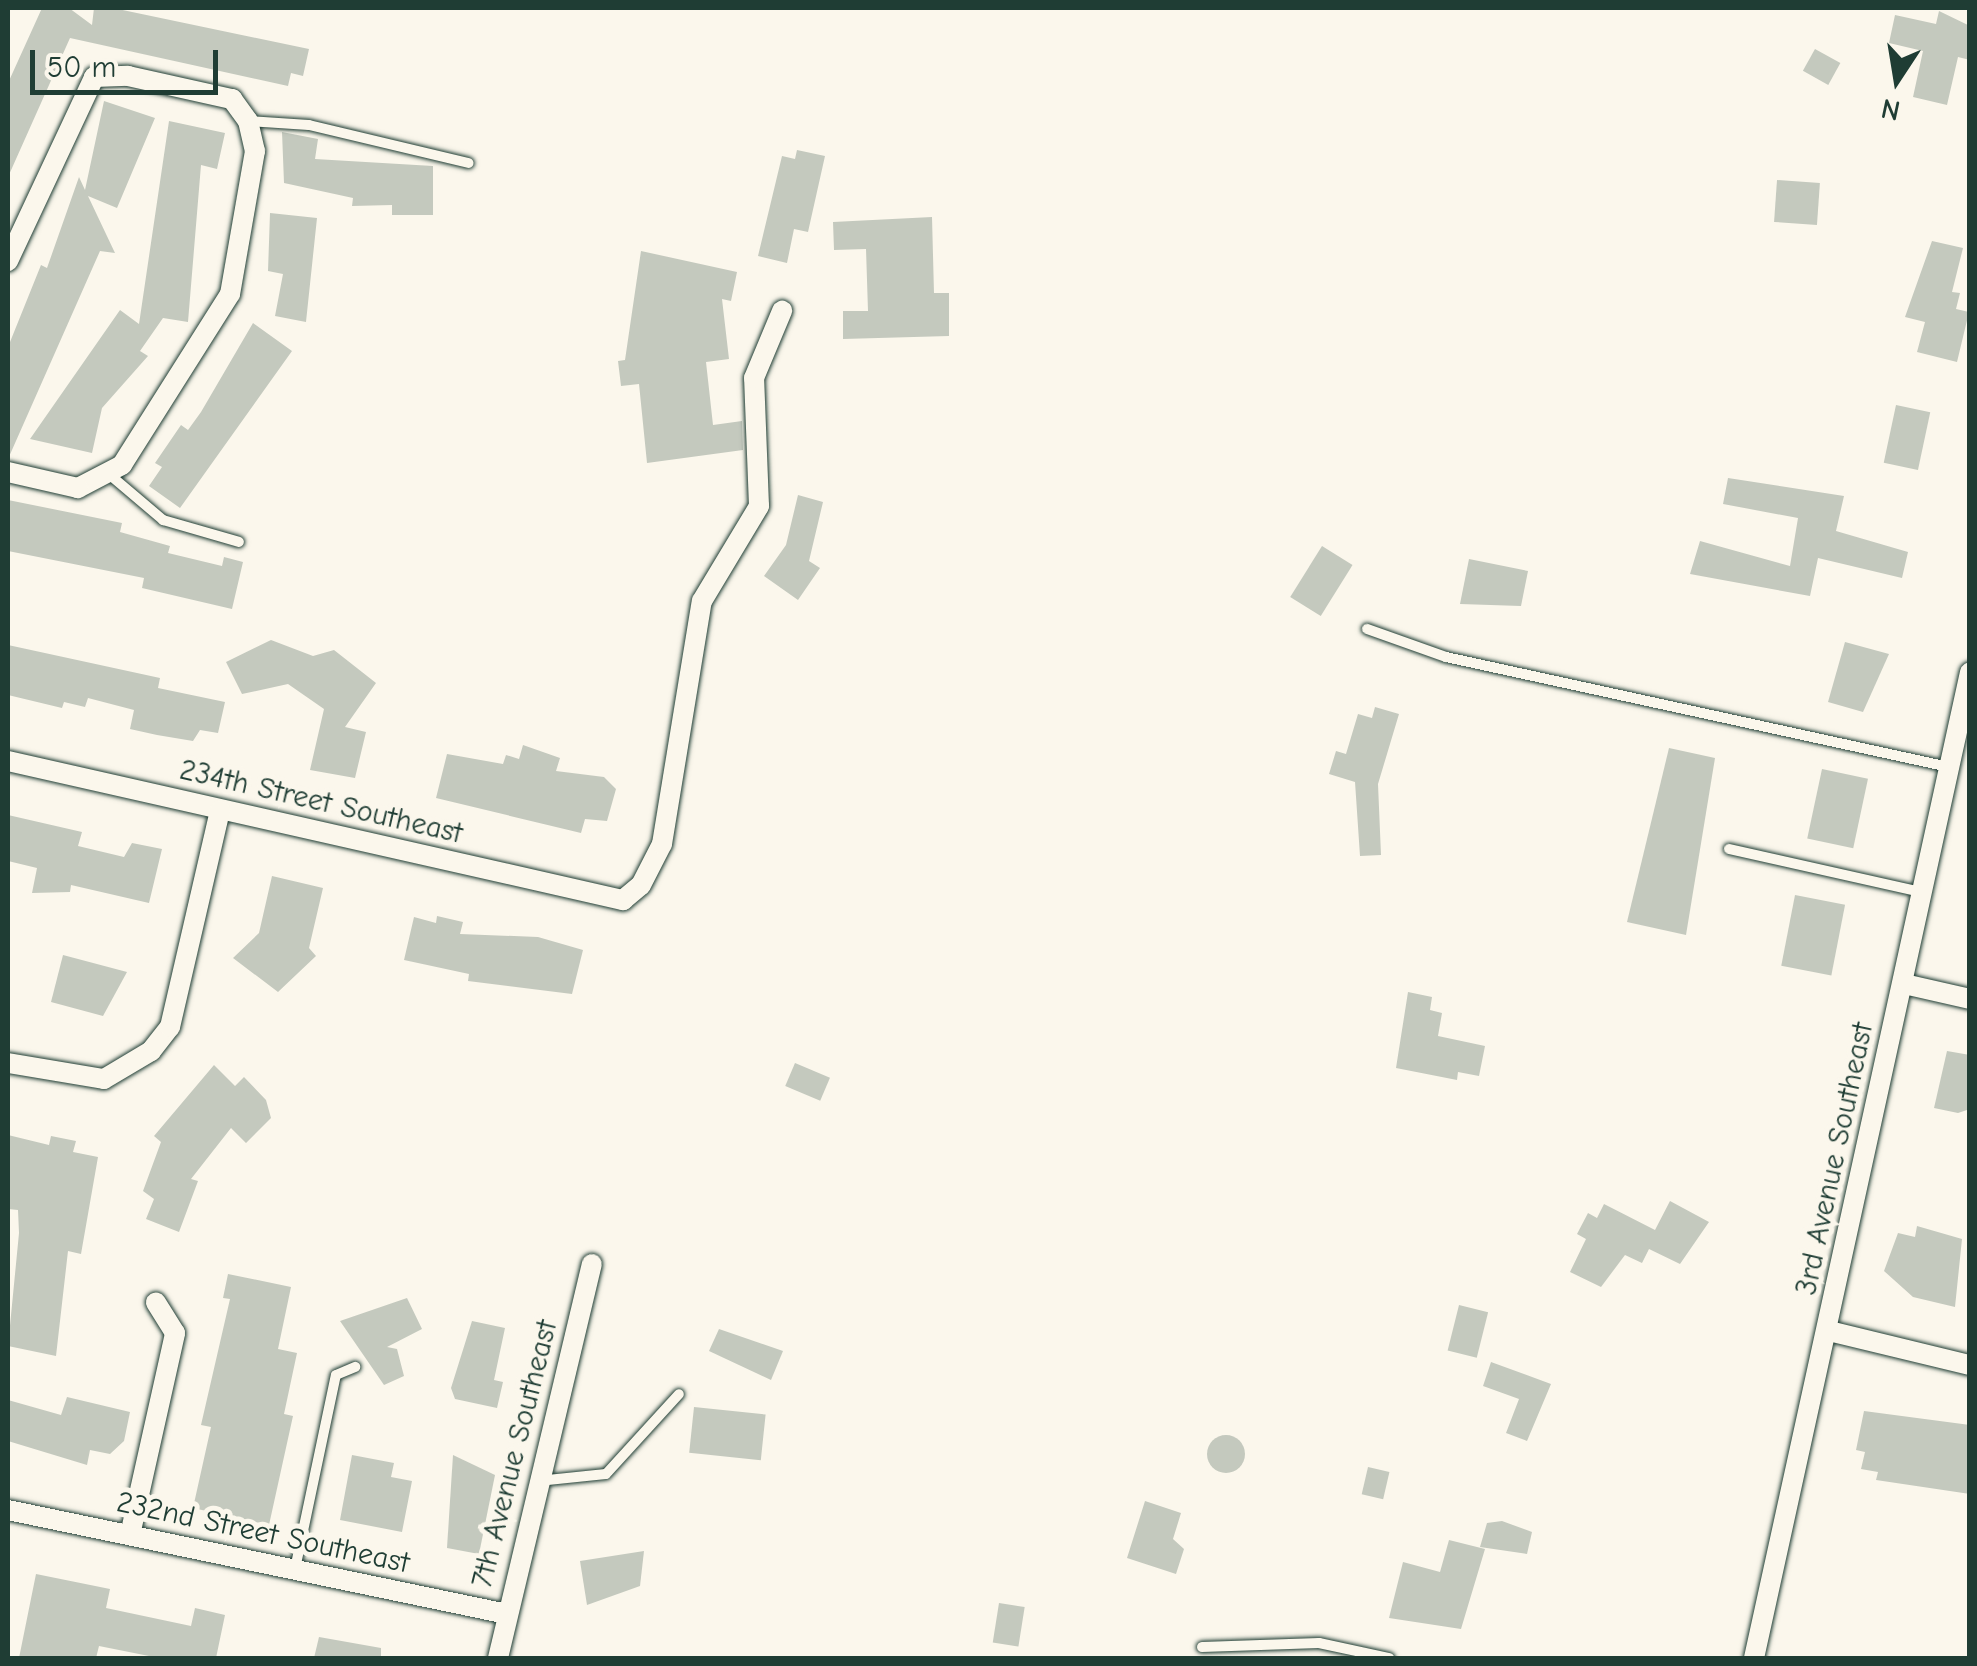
<!DOCTYPE html>
<html>
<head>
<meta charset="utf-8">
<style>
  body { margin:0 }
  #map { position:relative; width:1977px; height:1666px; overflow:hidden; background:#fbf7ec; font-family:"Comic Neue",sans-serif }
  div>[style] { position:absolute }
  .building>* { inset:0; background:#c4c9be; transform-origin:0 0 }
  .round { border-radius:50% }
  .roads { filter:drop-shadow(0 0 2px #1f3d34) drop-shadow(0 0 2px #1f3d34) }
  .lane>* { height:10px; margin:-5px; padding:0 5px; transform-origin:5px; border-radius:5px; background:#fbf7ec }
  .street>* { height:20px; margin:-10px; padding:0 10px; transform-origin:10px; border-radius:10px; background:#fbf7ec }
  span { translate:-50% -50%; white-space:nowrap; text-align:center; line-height:1.15; -webkit-text-stroke:10px #fbf7ec; paint-order:stroke }
  .street-label { font-size:30px; color:#1f3d34 }
  .frame { position:absolute; inset:0; border:10px solid #1f3d34; pointer-events:none }
  .north { position:absolute; left:1847px; top:30px; width:100px; height:100px; -webkit-text-stroke:8px #fbf7ec; paint-order:stroke; rotate:192deg; font-size:28px; font-weight:700; line-height:40px; text-align:center; color:#1f3d34 }
  .north::after { content:''; display:block; margin:auto; width:35px; height:45px; background:#1f3d34; clip-path:polygon(50% 0,100% 100%,50% 72%,0 100%) }
  .scale { position:absolute; left:30px; top:50px; width:188px; height:45px; box-sizing:border-box; border:5px solid #1f3d34; border-top:0; padding-left:12px; font-size:30px; line-height:35px; white-space:nowrap; color:#1f3d34; -webkit-text-stroke:8px #fbf7ec; paint-order:stroke }
</style>
</head>
<body>
<div id="map">
  <div class="building">
    <i style="clip-path:polygon(42px 8px,69px 8px,92px 25px,94px 8px,113px 8px,309px 49px,303px 76px,291px 73px,288px 86px,70px 38px,8px 177px,8px 83px)"></i>
    <i style="clip-path:polygon(1939px 11px,1970px 26px,1970px 60px,1958px 57px,1947px 105px,1913px 97px,1923px 51px,1889px 43px,1895px 15px,1936px 24px)"></i>
    <i style="left:1815px;top:49px;width:29px;height:25px;rotate:29deg"></i>
    <i style="clip-path:polygon(104px 101px,155px 118px,117px 208px,88px 196px,115px 253px,100px 251px,8px 459px,8px 347px,41px 265px,47px 268px,79px 177px,85px 190px)"></i>
    <i style="clip-path:polygon(169px 121px,225px 133px,217px 169px,201px 165px,188px 322px,163px 318px,140px 351px,148px 356px,102px 408px,92px 453px,30px 439px,120px 310px,139px 324px)"></i>
    <i style="clip-path:polygon(282px 132px,318px 139px,315px 159px,433px 166px,433px 215px,392px 215px,392px 205px,352px 206px,353px 198px,284px 183px)"></i>
    <i style="clip-path:polygon(797px 150px,825px 156px,808px 232px,794px 229px,787px 263px,758px 256px,782px 156px,795px 159px)"></i>
    <i style="left:1777px;top:180px;width:43px;height:42px;rotate:4deg"></i>
    <i style="clip-path:polygon(270px 213px,317px 218px,306px 322px,275px 316px,283px 274px,268px 271px)"></i>
    <i style="clip-path:polygon(932px 217px,934px 293px,949px 293px,949px 336px,843px 339px,843px 311px,868px 311px,866px 249px,834px 250px,833px 222px)"></i>
    <i style="clip-path:polygon(1932px 241px,1963px 248px,1952px 292px,1960px 293px,1956px 309px,1969px 312px,1957px 362px,1917px 352px,1925px 322px,1905px 317px)"></i>
    <i style="clip-path:polygon(641px 251px,737px 272px,731px 301px,722px 299px,729px 359px,706px 362px,713px 425px,742px 421px,743px 450px,647px 463px,639px 384px,621px 386px,618px 361px,625px 360px)"></i>
    <i style="clip-path:polygon(253px 323px,292px 351px,180px 508px,149px 486px,162px 467px,155px 463px,181px 425px,188px 430px,201px 412px)"></i>
    <i style="left:1896px;top:405px;width:35px;height:59px;rotate:12deg"></i>
    <i style="clip-path:polygon(1728px 478px,1844px 496px,1836px 531px,1908px 552px,1902px 578px,1818px 558px,1810px 596px,1690px 574px,1700px 541px,1790px 566px,1798px 518px,1723px 504px)"></i>
    <i style="clip-path:polygon(798px 495px,823px 502px,809px 561px,820px 568px,798px 600px,764px 576px,786px 545px)"></i>
    <i style="clip-path:polygon(8px 500px,122px 523px,120px 532px,170px 546px,168px 553px,222px 566px,224px 557px,243px 562px,232px 609px,142px 588px,144px 578px,8px 551px)"></i>
    <i style="left:1322px;top:546px;width:36px;height:60px;rotate:32deg"></i>
    <i style="clip-path:polygon(1469px 559px,1528px 571px,1521px 606px,1460px 604px)"></i>
    <i style="clip-path:polygon(271px 640px,313px 656px,334px 650px,376px 683px,345px 727px,366px 732px,355px 778px,310px 770px,324px 709px,288px 684px,242px 694px,226px 662px)"></i>
    <i style="clip-path:polygon(1845px 642px,1889px 654px,1863px 712px,1828px 702px)"></i>
    <i style="clip-path:polygon(8px 645px,160px 678px,158px 688px,225px 702px,218px 733px,200px 730px,193px 741px,157px 735px,130px 729px,134px 710px,88px 698px,85px 707px,64px 702px,62px 708px,8px 695px)"></i>
    <i style="clip-path:polygon(1375px 707px,1399px 714px,1378px 784px,1381px 855px,1360px 856px,1355px 782px,1329px 774px,1336px 751px,1346px 754px,1358px 714px,1372px 718px)"></i>
    <i style="clip-path:polygon(523px 745px,560px 758px,556px 771px,604px 777px,616px 789px,607px 821px,585px 819px,581px 833px,436px 798px,447px 754px,503px 764px,506px 755px,519px 759px)"></i>
    <i style="clip-path:polygon(1669px 748px,1715px 758px,1686px 935px,1627px 922px)"></i>
    <i style="left:1822px;top:769px;width:47px;height:71px;rotate:12deg"></i>
    <i style="clip-path:polygon(8px 815px,82px 832px,78px 846px,124px 857px,132px 843px,162px 849px,149px 903px,71px 885px,70px 892px,32px 893px,37px 868px,8px 861px)"></i>
    <i style="clip-path:polygon(272px 876px,323px 888px,309px 948px,316px 956px,278px 992px,233px 958px,259px 933px)"></i>
    <i style="left:1795px;top:895px;width:51px;height:72px;rotate:11deg"></i>
    <i style="clip-path:polygon(437px 916px,463px 922px,460px 934px,538px 937px,583px 950px,572px 994px,468px 981px,469px 974px,404px 960px,414px 917px,436px 923px)"></i>
    <i style="clip-path:polygon(63px 955px,127px 972px,103px 1016px,51px 1002px)"></i>
    <i style="clip-path:polygon(1408px 992px,1432px 997px,1430px 1010px,1442px 1013px,1438px 1036px,1485px 1046px,1479px 1076px,1458px 1072px,1457px 1080px,1396px 1068px)"></i>
    <i style="clip-path:polygon(1947px 1051px,1970px 1055px,1970px 1109px,1958px 1113px,1934px 1108px)"></i>
    <i style="left:795px;top:1063px;width:38px;height:25px;rotate:23deg"></i>
    <i style="clip-path:polygon(214px 1065px,235px 1086px,244px 1077px,266px 1100px,271px 1118px,246px 1143px,231px 1128px,191px 1179px,198px 1181px,179px 1232px,146px 1219px,154px 1199px,143px 1191px,161px 1142px,154px 1136px)"></i>
    <i style="clip-path:polygon(8px 1135px,49px 1145px,51px 1136px,76px 1141px,73px 1152px,98px 1157px,81px 1254px,68px 1251px,56px 1356px,8px 1346px,19px 1233px,18px 1210px,8px 1209px)"></i>
    <i style="clip-path:polygon(1670px 1201px,1709px 1222px,1680px 1264px,1649px 1249px,1642px 1263px,1625px 1255px,1601px 1287px,1570px 1272px,1586px 1239px,1577px 1234px,1588px 1213px,1597px 1218px,1604px 1204px,1655px 1230px)"></i>
    <i style="clip-path:polygon(1917px 1226px,1962px 1239px,1955px 1307px,1913px 1297px,1884px 1271px,1898px 1233px,1915px 1237px)"></i>
    <i style="clip-path:polygon(228px 1274px,291px 1287px,278px 1349px,297px 1353px,284px 1414px,293px 1416px,269px 1525px,193px 1508px,211px 1427px,201px 1425px,230px 1299px,223px 1298px)"></i>
    <i style="clip-path:polygon(407px 1298px,422px 1329px,387px 1347px,397px 1349px,404px 1376px,384px 1385px,340px 1321px)"></i>
    <i style="left:1459px;top:1305px;width:30px;height:47px;rotate:14deg"></i>
    <i style="clip-path:polygon(472px 1321px,505px 1328px,494px 1380px,503px 1382px,497px 1408px,455px 1399px,451px 1388px)"></i>
    <i style="clip-path:polygon(719px 1329px,783px 1351px,771px 1380px,709px 1351px)"></i>
    <i style="clip-path:polygon(1491px 1362px,1551px 1384px,1527px 1441px,1506px 1433px,1519px 1399px,1483px 1386px)"></i>
    <i style="clip-path:polygon(67px 1397px,130px 1412px,124px 1441px,110px 1454px,90px 1450px,87px 1465px,8px 1441px,8px 1400px,61px 1415px)"></i>
    <i style="left:694px;top:1407px;width:72px;height:46px;rotate:6deg"></i>
    <i style="clip-path:polygon(1864px 1411px,1970px 1425px,1970px 1494px,1876px 1480px,1878px 1472px,1861px 1469px,1865px 1452px,1856px 1450px)"></i>
    <i class="round" style="left:1207px;top:1435px;width:38px;height:38px"></i>
    <i style="clip-path:polygon(352px 1455px,394px 1463px,391px 1477px,412px 1481px,402px 1532px,340px 1520px)"></i>
    <i style="clip-path:polygon(453px 1455px,495px 1475px,479px 1554px,447px 1548px)"></i>
    <i style="left:1368px;top:1467px;width:22px;height:28px;rotate:13deg"></i>
    <i style="clip-path:polygon(1145px 1501px,1181px 1513px,1173px 1539px,1184px 1549px,1176px 1574px,1127px 1558px)"></i>
    <i style="clip-path:polygon(1502px 1521px,1532px 1532px,1527px 1554px,1480px 1547px,1487px 1523px)"></i>
    <i style="clip-path:polygon(1449px 1540px,1485px 1549px,1461px 1629px,1389px 1618px,1403px 1562px,1440px 1572px)"></i>
    <i style="clip-path:polygon(644px 1551px,640px 1586px,587px 1605px,580px 1561px)"></i>
    <i style="clip-path:polygon(36px 1574px,110px 1589px,106px 1608px,191px 1626px,195px 1608px,225px 1615px,216px 1658px,159px 1658px,99px 1646px,96px 1658px,19px 1658px)"></i>
    <i style="left:999px;top:1603px;width:26px;height:40px;rotate:9deg"></i>
    <i style="clip-path:polygon(319px 1637px,381px 1648px,381px 1658px,314px 1658px)"></i>
  </div>
  <div class="roads">
    <div class="lane">
      <i style="left:248px;top:121px;width:61px;rotate:3.8deg"></i>
      <i style="left:309px;top:125px;width:164px;rotate:13.4deg"></i>
      <i style="left:110px;top:475px;width:70px;rotate:40.3deg"></i>
      <i style="left:163px;top:520px;width:79px;rotate:16.1deg"></i>
      <i style="left:1367px;top:629px;width:84px;rotate:19.5deg"></i>
      <i style="left:1446px;top:657px;width:515px;rotate:12.34deg"></i>
      <i style="left:1729px;top:849px;width:198px;rotate:12.6deg"></i>
      <i style="left:538px;top:1481px;width:68px;rotate:-5.9deg"></i>
      <i style="left:606px;top:1474px;width:108px;rotate:-47.6deg"></i>
      <i style="left:295px;top:1569px;width:198px;rotate:-78.1deg"></i>
      <i style="left:336px;top:1375px;width:21px;rotate:-23deg"></i>
      <i style="left:1202px;top:1647px;width:117px;rotate:-2deg"></i>
      <i style="left:1319px;top:1643px;width:72px;rotate:12.1deg"></i>
    </div>
    <div class="street">
      <i style="left:8px;top:261px;width:203px;rotate:-64.9deg"></i>
      <i style="left:94px;top:77px;width:34px;rotate:-2deg"></i>
      <i style="left:128px;top:76px;width:107px;rotate:12.5deg"></i>
      <i style="left:232px;top:99px;width:27px;rotate:54deg"></i>
      <i style="left:248px;top:121px;width:31px;rotate:77deg"></i>
      <i style="left:255px;top:151px;width:145px;rotate:99.9deg"></i>
      <i style="left:230px;top:294px;width:202px;rotate:122.3deg"></i>
      <i style="left:122px;top:465px;width:50px;rotate:152.4deg"></i>
      <i style="left:78px;top:488px;width:72px;rotate:-167.1deg"></i>
      <i style="left:8px;top:761px;width:631px;rotate:12.74deg"></i>
      <i style="left:623px;top:900px;width:23px;rotate:-40deg"></i>
      <i style="left:641px;top:885px;width:46px;rotate:-62.9deg"></i>
      <i style="left:662px;top:844px;width:246px;rotate:-80.7deg"></i>
      <i style="left:702px;top:601px;width:111px;rotate:-59deg"></i>
      <i style="left:759px;top:506px;width:128px;rotate:-92.2deg"></i>
      <i style="left:754px;top:378px;width:73px;rotate:-67.3deg"></i>
      <i style="left:1904px;top:984px;width:68px;rotate:12.8deg"></i>
      <i style="left:8px;top:1063px;width:97px;rotate:9.5deg"></i>
      <i style="left:104px;top:1079px;width:55px;rotate:-30.8deg"></i>
      <i style="left:151px;top:1051px;width:31px;rotate:-52deg"></i>
      <i style="left:170px;top:1027px;width:222px;rotate:-77deg"></i>
      <i style="left:1829px;top:1331px;width:145px;rotate:13.6deg"></i>
      <i style="left:8px;top:1510px;width:510px;rotate:11.77deg"></i>
      <i style="left:130px;top:1535px;width:207px;rotate:-77.4deg"></i>
      <i style="left:175px;top:1333px;width:36px;rotate:-122deg"></i>
      <i style="left:498px;top:1658px;width:405px;rotate:-76.6deg"></i>
      <i style="left:1754px;top:1658px;width:1009px;rotate:-77.64deg"></i>
    </div>
  </div>
  <div class="street-label">
    <span style="left:321px;top:802px;rotate:13deg">234th Street Southeast</span>
    <span style="left:1835px;top:1159px;rotate:-78deg">3rd Avenue Southeast</span>
    <span style="left:515px;top:1454px;rotate:-76deg">7th Avenue Southeast</span>
    <span style="left:263px;top:1533px;rotate:12deg">232nd Street Southeast</span>
  </div>
  <div class="frame"></div>
  <div class="north">N</div>
  <div class="scale">50 m</div>
</div>
</body>
</html>
